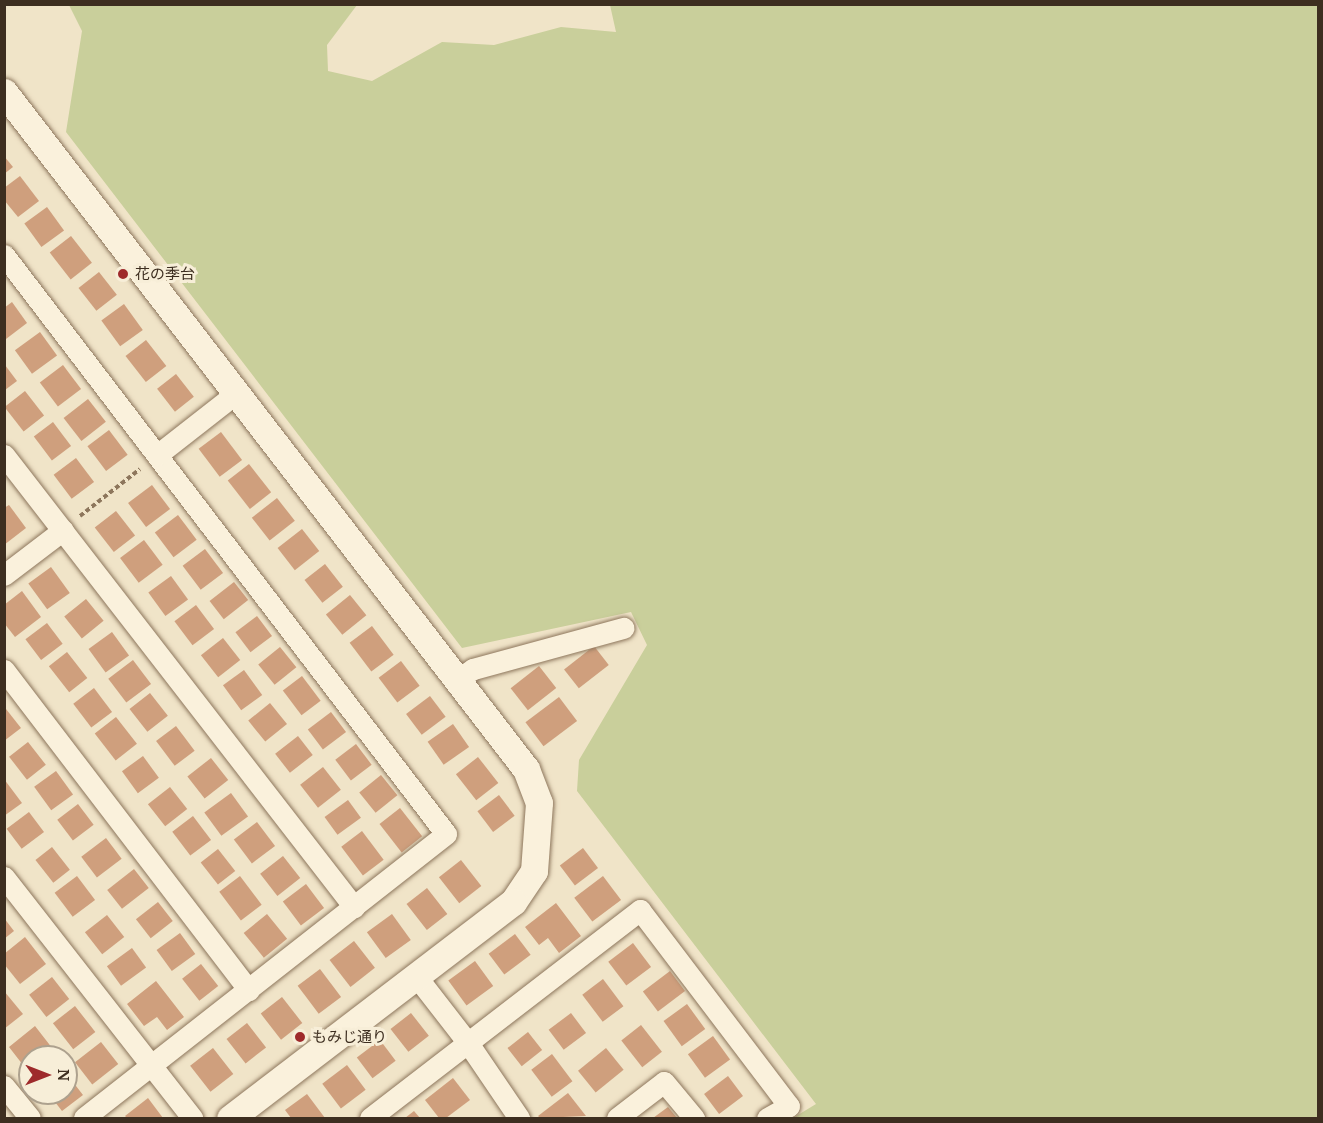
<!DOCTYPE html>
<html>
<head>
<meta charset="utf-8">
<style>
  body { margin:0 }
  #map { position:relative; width:1323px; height:1123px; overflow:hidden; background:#f0e4c8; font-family:"PT Serif","Noto Sans JP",serif }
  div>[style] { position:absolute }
  .green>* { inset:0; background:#c9cf9b }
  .building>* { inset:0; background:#cf9f7d; transform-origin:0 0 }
  .path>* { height:4px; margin-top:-2px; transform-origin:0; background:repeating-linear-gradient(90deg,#8d765c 0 4.5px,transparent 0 7.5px) }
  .roads { filter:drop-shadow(0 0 2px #8d765c) drop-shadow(0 0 2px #8d765c) }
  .minor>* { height:21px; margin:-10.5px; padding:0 10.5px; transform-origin:10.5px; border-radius:10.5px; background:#faf1dc }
  .tertiary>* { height:27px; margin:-13.5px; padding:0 13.5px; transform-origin:13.5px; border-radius:13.5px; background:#faf1dc }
  .dots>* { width:16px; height:16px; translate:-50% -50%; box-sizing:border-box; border:3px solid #f7eed8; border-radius:50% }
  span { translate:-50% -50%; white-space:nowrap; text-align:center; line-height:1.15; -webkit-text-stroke:6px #f7eed8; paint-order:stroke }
  .poi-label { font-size:15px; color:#3d2e20 }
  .left { translate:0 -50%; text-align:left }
  .frame { position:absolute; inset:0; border:6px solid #3d2e20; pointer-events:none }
  .north { position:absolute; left:18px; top:1045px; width:60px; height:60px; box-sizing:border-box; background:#f7eed8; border:2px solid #ada18e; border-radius:50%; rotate:90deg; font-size:16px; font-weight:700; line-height:24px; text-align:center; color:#3d2e20 }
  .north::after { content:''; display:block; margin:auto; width:21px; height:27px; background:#9e2a2b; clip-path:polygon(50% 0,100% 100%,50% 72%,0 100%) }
</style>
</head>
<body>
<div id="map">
  <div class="green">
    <i style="clip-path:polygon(69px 5px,357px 5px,327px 45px,328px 71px,372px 81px,442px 42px,494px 45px,561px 27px,616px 32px,610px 5px,1318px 5px,1318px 1118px,793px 1118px,816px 1104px,577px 791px,579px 760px,647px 645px,631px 612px,462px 648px,66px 132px,82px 31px)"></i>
  </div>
  <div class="building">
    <i style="clip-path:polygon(4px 156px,13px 167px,4px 174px)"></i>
    <i style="clip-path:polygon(20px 176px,39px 201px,18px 217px,4px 200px,4px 188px)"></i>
    <i style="left:47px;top:207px;width:29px;height:28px;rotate:54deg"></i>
    <i style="left:71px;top:236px;width:34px;height:27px;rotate:52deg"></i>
    <i style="left:99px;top:272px;width:29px;height:26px;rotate:52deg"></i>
    <i style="clip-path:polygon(12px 302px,27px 323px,6px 339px,4px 308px)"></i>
    <i style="left:124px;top:304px;width:32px;height:28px;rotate:54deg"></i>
    <i style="left:40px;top:332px;width:29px;height:31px;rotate:54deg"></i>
    <i style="left:146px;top:340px;width:33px;height:26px;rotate:52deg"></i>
    <i style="clip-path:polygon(5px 365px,17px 381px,5px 390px)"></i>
    <i style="left:63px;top:365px;width:30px;height:29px;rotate:53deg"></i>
    <i style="left:176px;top:374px;width:29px;height:24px;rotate:52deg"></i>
    <i style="left:25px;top:391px;width:31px;height:26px;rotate:52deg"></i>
    <i style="left:88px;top:399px;width:29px;height:31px;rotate:52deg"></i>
    <i style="left:53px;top:422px;width:30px;height:24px;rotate:53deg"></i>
    <i style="left:109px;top:430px;width:31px;height:27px;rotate:53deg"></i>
    <i style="left:221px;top:432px;width:35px;height:28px;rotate:53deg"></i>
    <i style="left:76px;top:458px;width:30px;height:28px;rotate:53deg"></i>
    <i style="left:249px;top:464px;width:36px;height:27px;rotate:52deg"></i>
    <i style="left:152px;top:485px;width:30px;height:30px;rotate:53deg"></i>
    <i style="left:277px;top:498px;width:29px;height:32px;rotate:52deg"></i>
    <i style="clip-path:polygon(9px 505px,26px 528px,4px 545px,4px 508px)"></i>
    <i style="left:116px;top:511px;width:31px;height:27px;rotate:52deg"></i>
    <i style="left:178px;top:515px;width:31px;height:29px;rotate:53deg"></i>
    <i style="left:302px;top:529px;width:28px;height:31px;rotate:52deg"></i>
    <i style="left:144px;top:540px;width:31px;height:30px;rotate:53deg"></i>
    <i style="left:205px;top:549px;width:30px;height:28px;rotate:53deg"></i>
    <i style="left:325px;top:564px;width:29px;height:26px;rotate:52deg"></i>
    <i style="left:51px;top:567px;width:32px;height:28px;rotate:54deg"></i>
    <i style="left:171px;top:576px;width:29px;height:28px;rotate:54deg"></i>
    <i style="left:234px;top:582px;width:23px;height:31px;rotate:52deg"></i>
    <i style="clip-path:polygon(22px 591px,41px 617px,15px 637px,4px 623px,4px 605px)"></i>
    <i style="left:350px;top:595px;width:26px;height:31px;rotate:51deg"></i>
    <i style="left:86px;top:599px;width:28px;height:28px;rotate:51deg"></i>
    <i style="left:196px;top:605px;width:30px;height:27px;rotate:53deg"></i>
    <i style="left:257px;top:616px;width:25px;height:27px;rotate:53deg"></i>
    <i style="left:47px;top:623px;width:26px;height:27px;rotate:53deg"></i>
    <i style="left:372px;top:626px;width:36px;height:28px;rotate:53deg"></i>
    <i style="left:112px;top:632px;width:29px;height:29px;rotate:54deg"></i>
    <i style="left:223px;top:638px;width:28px;height:28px;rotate:52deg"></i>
    <i style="left:594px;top:646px;width:24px;height:38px;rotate:52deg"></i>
    <i style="left:280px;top:647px;width:26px;height:28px;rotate:51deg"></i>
    <i style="left:67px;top:652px;width:33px;height:23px;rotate:52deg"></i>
    <i style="left:133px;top:660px;width:30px;height:31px;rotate:53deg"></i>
    <i style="left:401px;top:661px;width:31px;height:28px;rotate:53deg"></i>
    <i style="left:539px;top:666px;width:28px;height:36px;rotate:52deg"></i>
    <i style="left:244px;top:670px;width:31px;height:26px;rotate:54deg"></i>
    <i style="left:302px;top:676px;width:31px;height:24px;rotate:53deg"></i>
    <i style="left:94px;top:688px;width:30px;height:26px;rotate:53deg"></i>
    <i style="left:150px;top:693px;width:29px;height:26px;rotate:52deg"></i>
    <i style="left:430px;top:696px;width:26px;height:30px;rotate:53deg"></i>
    <i style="left:559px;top:697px;width:30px;height:42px;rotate:53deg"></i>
    <i style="left:270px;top:703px;width:27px;height:28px;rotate:51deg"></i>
    <i style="clip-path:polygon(6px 709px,21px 728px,4px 741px,4px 710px)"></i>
    <i style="left:331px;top:712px;width:25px;height:29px;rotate:53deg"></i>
    <i style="left:116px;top:717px;width:34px;height:27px;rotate:52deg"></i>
    <i style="left:453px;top:724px;width:28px;height:31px;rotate:55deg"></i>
    <i style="left:176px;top:726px;width:31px;height:25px;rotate:53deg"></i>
    <i style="left:298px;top:736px;width:24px;height:29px;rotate:52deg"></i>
    <i style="left:28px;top:742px;width:29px;height:24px;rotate:52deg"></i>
    <i style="left:356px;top:744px;width:26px;height:26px;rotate:53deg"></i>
    <i style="left:143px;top:756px;width:27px;height:26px;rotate:54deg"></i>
    <i style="left:478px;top:757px;width:33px;height:28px;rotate:52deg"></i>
    <i style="left:211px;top:758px;width:28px;height:30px;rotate:52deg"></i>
    <i style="left:323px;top:767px;width:29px;height:29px;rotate:52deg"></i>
    <i style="left:56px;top:771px;width:29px;height:27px;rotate:54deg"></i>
    <i style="left:381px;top:775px;width:26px;height:28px;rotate:51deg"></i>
    <i style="clip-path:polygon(4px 779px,22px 803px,4px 816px)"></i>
    <i style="left:170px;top:787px;width:28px;height:28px;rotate:52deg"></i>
    <i style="left:231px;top:793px;width:29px;height:33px;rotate:54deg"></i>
    <i style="left:499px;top:795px;width:26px;height:27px;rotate:53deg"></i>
    <i style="left:348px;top:800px;width:22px;height:29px;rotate:54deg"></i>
    <i style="left:78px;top:804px;width:26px;height:26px;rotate:53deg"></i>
    <i style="left:400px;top:808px;width:36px;height:26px;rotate:52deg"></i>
    <i style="left:29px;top:812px;width:25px;height:28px;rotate:53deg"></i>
    <i style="left:193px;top:816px;width:30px;height:26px;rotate:53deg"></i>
    <i style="left:257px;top:822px;width:30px;height:29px;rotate:53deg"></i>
    <i style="left:362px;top:831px;width:36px;height:26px;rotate:53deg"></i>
    <i style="left:106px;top:838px;width:26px;height:31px;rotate:53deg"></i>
    <i style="left:52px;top:847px;width:29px;height:21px;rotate:52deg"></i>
    <i style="left:583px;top:848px;width:25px;height:29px;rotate:53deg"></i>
    <i style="left:218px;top:849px;width:28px;height:22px;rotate:52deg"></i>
    <i style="left:283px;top:856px;width:28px;height:29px;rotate:52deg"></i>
    <i style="left:461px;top:860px;width:33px;height:28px;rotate:52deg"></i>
    <i style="left:134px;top:869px;width:24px;height:34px;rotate:52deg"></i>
    <i style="left:77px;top:876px;width:30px;height:28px;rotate:53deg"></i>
    <i style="left:240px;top:876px;width:36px;height:26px;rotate:53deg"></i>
    <i style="left:603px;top:876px;width:30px;height:36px;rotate:53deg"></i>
    <i style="left:306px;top:884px;width:30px;height:29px;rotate:53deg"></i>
    <i style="left:427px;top:888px;width:33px;height:26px;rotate:52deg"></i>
    <i style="left:158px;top:902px;width:24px;height:28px;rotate:52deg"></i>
    <i style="clip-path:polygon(556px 903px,581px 936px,559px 953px,548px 938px,539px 945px,525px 927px)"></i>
    <i style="left:267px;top:914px;width:32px;height:30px;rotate:51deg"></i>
    <i style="left:392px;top:914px;width:32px;height:31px;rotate:54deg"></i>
    <i style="left:107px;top:915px;width:28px;height:28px;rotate:52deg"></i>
    <i style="clip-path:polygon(4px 918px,14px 931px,4px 939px)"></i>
    <i style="left:180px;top:933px;width:26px;height:29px;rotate:54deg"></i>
    <i style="left:515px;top:934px;width:26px;height:33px;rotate:53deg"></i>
    <i style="clip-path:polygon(25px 937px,46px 964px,20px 984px,4px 964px,4px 954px)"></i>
    <i style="left:354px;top:941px;width:34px;height:31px;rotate:52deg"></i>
    <i style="left:633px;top:943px;width:30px;height:31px;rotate:53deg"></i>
    <i style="left:132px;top:948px;width:24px;height:31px;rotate:54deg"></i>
    <i style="left:475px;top:961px;width:31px;height:33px;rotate:54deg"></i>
    <i style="left:201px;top:964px;width:28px;height:24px;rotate:52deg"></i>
    <i style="left:320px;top:969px;width:35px;height:28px;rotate:53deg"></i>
    <i style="left:670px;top:971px;width:25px;height:34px;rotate:53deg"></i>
    <i style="left:52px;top:977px;width:28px;height:29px;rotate:52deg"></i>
    <i style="left:603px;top:979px;width:34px;height:26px;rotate:53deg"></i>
    <i style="clip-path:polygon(156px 981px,184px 1017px,167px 1030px,157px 1017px,144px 1026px,127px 1004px)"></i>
    <i style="clip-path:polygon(4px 991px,23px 1014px,4px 1029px)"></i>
    <i style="left:282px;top:997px;width:33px;height:27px;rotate:52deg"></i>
    <i style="left:687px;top:1004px;width:31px;height:29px;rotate:54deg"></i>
    <i style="left:75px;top:1006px;width:33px;height:28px;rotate:52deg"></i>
    <i style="left:411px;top:1013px;width:29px;height:26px;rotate:52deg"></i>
    <i style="left:571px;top:1013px;width:25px;height:28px;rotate:53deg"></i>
    <i style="left:247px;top:1023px;width:31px;height:26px;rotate:52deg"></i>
    <i style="left:641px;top:1025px;width:34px;height:25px;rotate:52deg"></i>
    <i style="clip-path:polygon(35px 1026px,56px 1053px,50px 1057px,30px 1057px,30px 1074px,9px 1047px)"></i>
    <i style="left:528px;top:1032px;width:23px;height:26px;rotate:52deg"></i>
    <i style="left:713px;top:1036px;width:29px;height:31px;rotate:54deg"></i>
    <i style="left:380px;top:1040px;width:26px;height:29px;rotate:53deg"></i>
    <i style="left:101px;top:1042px;width:28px;height:33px;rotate:52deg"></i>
    <i style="left:213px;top:1048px;width:33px;height:29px;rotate:52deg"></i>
    <i style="left:606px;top:1048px;width:28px;height:36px;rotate:51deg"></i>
    <i style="left:552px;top:1054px;width:34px;height:26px;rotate:53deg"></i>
    <i style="left:347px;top:1065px;width:31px;height:31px;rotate:53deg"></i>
    <i style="clip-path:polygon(66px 1073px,83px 1095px,62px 1111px,48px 1093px,66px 1093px)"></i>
    <i style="left:728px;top:1076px;width:25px;height:30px;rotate:53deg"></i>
    <i style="clip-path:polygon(453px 1078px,470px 1100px,446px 1118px,439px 1118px,425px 1100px)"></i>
    <i style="clip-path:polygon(568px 1093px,586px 1116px,540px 1118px,538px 1116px)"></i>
    <i style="clip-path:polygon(307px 1094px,325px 1118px,291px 1118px,285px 1110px)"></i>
    <i style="clip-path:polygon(148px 1098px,163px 1118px,127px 1118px,125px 1116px)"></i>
    <i style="clip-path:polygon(668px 1107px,677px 1118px,653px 1118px)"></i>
    <i style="clip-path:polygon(414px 1111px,420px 1118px,405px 1118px)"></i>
  </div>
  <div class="path">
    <i style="left:80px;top:516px;width:76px;rotate:-38.1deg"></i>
  </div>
  <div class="roads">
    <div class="minor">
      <i style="left:4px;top:255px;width:728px;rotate:52.64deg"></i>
      <i style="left:446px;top:834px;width:460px;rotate:141.9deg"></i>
      <i style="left:4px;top:455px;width:572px;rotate:52.25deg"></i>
      <i style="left:157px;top:455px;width:99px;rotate:-38deg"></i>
      <i style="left:4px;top:575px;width:74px;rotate:-37.3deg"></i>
      <i style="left:4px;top:670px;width:403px;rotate:52.6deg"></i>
      <i style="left:457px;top:680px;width:19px;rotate:-35deg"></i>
      <i style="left:473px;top:669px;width:156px;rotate:-15.3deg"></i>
      <i style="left:4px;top:877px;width:306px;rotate:52deg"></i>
      <i style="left:416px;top:976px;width:85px;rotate:52.2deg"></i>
      <i style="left:468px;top:1043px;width:91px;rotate:55.8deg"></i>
      <i style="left:4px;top:1086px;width:41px;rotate:50.9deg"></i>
      <i style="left:370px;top:1118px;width:341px;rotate:-37.6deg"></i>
      <i style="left:640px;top:910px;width:246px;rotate:52.8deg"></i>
      <i style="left:789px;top:1106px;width:25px;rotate:151deg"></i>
      <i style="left:617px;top:1118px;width:59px;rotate:-37.5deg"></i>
      <i style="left:664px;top:1082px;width:47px;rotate:50.2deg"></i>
    </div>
    <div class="tertiary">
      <i style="left:4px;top:92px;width:855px;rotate:52.37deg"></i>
      <i style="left:526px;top:769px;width:36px;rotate:69deg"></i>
      <i style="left:539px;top:803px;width:68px;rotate:94.2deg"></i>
      <i style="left:534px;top:871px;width:37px;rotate:124deg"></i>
      <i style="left:513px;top:902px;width:356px;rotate:142.6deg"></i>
    </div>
  </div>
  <div class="dots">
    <i style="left:123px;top:274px;background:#9e2a2b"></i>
    <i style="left:300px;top:1037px;background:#9e2a2b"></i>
  </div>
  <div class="poi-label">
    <span class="left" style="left:135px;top:274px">花の季台</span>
    <span class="left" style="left:312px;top:1037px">もみじ通り</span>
  </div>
  <div class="frame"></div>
  <div class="north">N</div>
</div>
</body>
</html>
